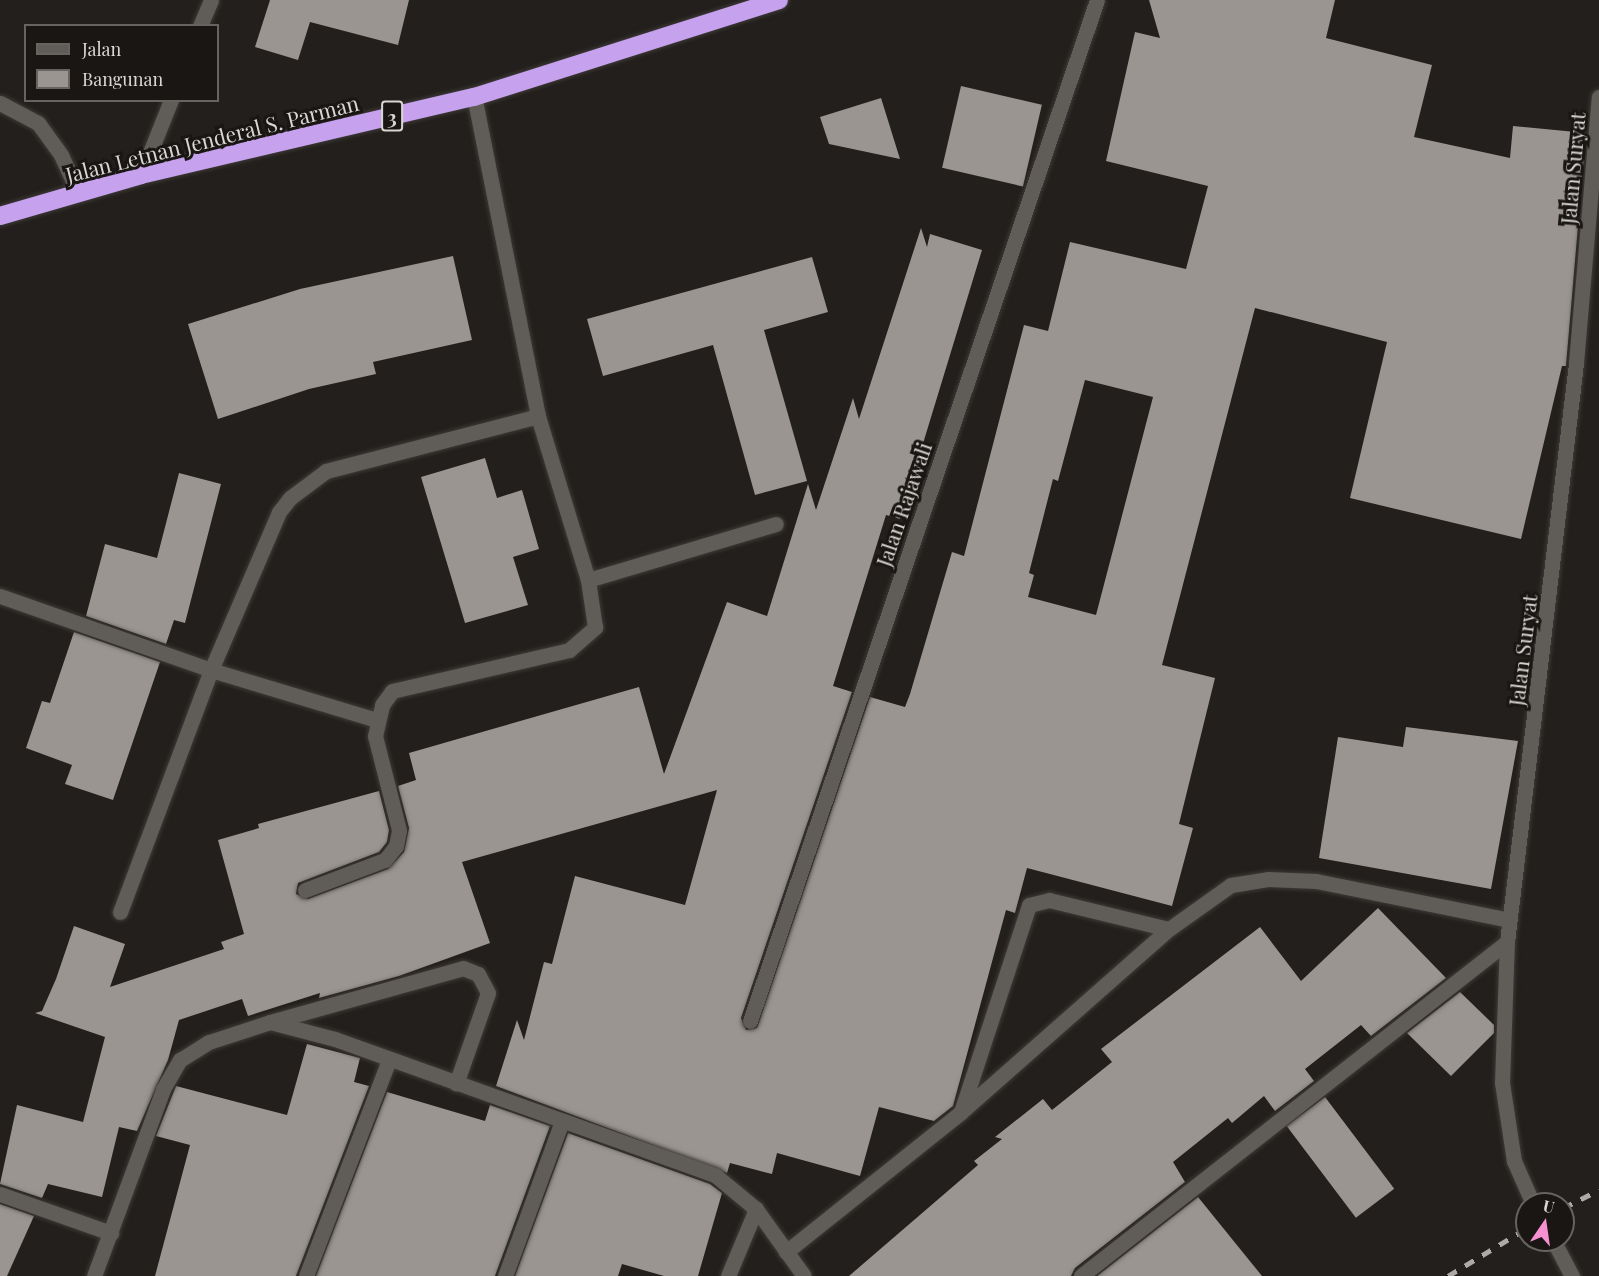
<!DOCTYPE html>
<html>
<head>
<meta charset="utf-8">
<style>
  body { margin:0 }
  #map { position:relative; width:1599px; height:1276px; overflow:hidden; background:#231f1c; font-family:"Playfair Display",serif }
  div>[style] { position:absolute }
  .building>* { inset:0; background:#9a9591; transform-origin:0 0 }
  .roads { filter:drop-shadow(0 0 2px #3d3a38) drop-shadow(0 0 2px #3d3a38) }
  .minor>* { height:15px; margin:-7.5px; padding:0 7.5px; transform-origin:7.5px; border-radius:7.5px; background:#605c58 }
  .highway>* { height:18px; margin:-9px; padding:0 9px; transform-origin:9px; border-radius:9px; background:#c6a1ee }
  .rail>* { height:4.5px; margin-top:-2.25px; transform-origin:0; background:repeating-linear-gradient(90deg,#adaaa8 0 10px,transparent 0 20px) }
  span { translate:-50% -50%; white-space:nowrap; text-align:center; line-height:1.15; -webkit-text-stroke:6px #191613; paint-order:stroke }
  .shield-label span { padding:2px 4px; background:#191613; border:2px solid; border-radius:4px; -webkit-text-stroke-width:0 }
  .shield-label { font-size:20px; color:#d9d6d4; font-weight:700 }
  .street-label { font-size:21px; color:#d9d6d4 }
  .legend { position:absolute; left:24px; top:24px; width:195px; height:78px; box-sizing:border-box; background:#191613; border:2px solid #666360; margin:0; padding:8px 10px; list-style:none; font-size:18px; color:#d9d6d4 }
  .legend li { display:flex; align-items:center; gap:12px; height:30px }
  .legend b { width:30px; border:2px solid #666360 }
  .north { position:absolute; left:1515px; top:1192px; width:60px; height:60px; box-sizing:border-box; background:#191613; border:2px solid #666360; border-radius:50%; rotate:13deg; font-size:16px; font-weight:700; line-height:24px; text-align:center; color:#d9d6d4 }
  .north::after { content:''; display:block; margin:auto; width:21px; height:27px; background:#f690d0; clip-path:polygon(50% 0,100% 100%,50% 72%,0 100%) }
</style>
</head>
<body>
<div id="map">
  <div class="building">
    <i style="clip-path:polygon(270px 0,409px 0,398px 45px,310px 22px,298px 60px,255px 47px)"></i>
    <i style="clip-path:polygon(evenodd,1149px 0,1335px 0,1326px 38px,1432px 65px,1414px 137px,1510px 158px,1513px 126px,1586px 133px,1566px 366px,1562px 366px,1521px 539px,1350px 498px,1387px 342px,1255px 308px,1162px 665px,1215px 678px,1179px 824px,1193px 828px,1172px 906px,1027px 868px,1015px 913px,1006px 910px,953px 1106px,934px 1121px,879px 1107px,860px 1176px,777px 1153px,772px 1174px,730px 1163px,727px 1173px,496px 1086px,517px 1020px,524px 1040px,544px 962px,552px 964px,575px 876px,685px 905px,717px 790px,462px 862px,490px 943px,399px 976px,319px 998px,320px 993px,248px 1016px,242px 999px,179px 1020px,168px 1060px,137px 1131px,119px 1127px,102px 1197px,48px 1184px,42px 1198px,0 1184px,17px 1105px,83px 1122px,105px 1037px,35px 1013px,42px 1011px,56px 979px,74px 926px,125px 944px,110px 987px,224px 949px,221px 942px,244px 934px,218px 840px,259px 828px,258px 824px,379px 791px,389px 830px,387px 842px,379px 852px,298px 883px,296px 894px,308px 899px,388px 869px,404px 852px,409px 828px,398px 786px,416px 780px,409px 753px,639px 687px,664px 774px,727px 602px,767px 616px,808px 484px,816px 510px,853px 398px,859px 419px,921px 228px,927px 247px,930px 234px,982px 250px,900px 519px,886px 515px,833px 686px,852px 692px,741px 1018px,746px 1030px,757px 1028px,870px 697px,905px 707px,910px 694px,952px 552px,964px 556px,1024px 325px,1048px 331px,1070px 242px,1186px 269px,1208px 186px,1106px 161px,1135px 32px,1160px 38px,1149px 0,1085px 380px,1153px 397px,1096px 615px,1028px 597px,1034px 575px,1029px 573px,1053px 479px,1058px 481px,1085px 380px)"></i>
    <i style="left:961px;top:86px;width:83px;height:84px;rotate:13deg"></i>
    <i style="clip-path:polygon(881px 98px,900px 159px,829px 144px,820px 117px)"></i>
    <i style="clip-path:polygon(453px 256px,472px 340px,373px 362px,376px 374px,309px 389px,218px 419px,188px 324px,300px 289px)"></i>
    <i style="clip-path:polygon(812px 257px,828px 312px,764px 330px,807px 481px,755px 495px,713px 345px,603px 376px,587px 319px)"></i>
    <i style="clip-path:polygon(485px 458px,497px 498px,522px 490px,539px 549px,513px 557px,528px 605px,465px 623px,421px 477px)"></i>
    <i style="clip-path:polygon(179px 473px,221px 484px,185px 623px,174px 620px,166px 644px,86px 616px,105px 544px,157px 558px)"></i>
    <i style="clip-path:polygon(74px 632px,160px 662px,113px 800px,65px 784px,72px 765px,26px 748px,42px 701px,50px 703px)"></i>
    <i style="clip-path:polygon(1406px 727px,1518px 741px,1491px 889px,1319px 858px,1338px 737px,1403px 747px)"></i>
    <i style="clip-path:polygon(1378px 908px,1446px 978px,1371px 1036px,1361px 1025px,1305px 1069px,1314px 1081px,1275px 1111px,1264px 1096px,1232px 1123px,1228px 1118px,1173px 1162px,1185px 1182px,1075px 1268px,1071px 1276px,849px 1276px,978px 1165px,974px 1161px,1002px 1139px,995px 1137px,1043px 1099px,1052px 1110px,1112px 1062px,1101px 1049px,1260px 927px,1301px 981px)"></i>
    <i style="clip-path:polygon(1460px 992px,1494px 1025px,1494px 1033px,1451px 1076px,1407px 1033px)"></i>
    <i style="clip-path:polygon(307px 1044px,360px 1058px,354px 1082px,369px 1086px,296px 1276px,155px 1276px,190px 1145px,156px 1136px,176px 1086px,287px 1115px)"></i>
    <i style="clip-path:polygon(387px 1092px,485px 1121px,490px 1105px,550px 1126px,495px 1276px,316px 1276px)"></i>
    <i style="left:1325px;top:1097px;width:115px;height:48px;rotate:53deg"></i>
    <i style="clip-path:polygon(568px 1133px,710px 1184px,722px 1193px,698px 1276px,664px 1276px,622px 1264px,618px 1276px,515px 1276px)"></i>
    <i style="clip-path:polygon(1198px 1197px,1262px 1276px,1097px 1276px)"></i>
    <i style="clip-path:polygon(0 1204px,34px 1216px,7px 1276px,0 1276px)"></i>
  </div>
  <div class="roads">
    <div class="minor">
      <i style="left:200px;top:26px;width:28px;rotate:-67deg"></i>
      <i style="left:0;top:103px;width:43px;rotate:27.8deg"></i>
      <i style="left:38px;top:123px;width:39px;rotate:54deg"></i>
      <i style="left:61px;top:155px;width:43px;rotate:65.2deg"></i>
      <i style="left:141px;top:175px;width:81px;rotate:-68.2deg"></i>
      <i style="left:588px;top:580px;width:196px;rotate:-16.6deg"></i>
      <i style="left:0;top:596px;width:224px;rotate:19.3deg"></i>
      <i style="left:211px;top:670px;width:173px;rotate:16.8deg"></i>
      <i style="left:305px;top:890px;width:85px;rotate:-20.6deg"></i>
      <i style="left:385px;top:860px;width:18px;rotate:-52deg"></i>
      <i style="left:396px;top:846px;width:16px;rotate:-79deg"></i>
      <i style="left:399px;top:830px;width:97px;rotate:-104.3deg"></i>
      <i style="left:375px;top:736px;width:32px;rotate:-77deg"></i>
      <i style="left:382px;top:705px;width:17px;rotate:-54deg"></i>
      <i style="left:392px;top:691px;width:182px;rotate:-13deg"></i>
      <i style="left:569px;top:650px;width:35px;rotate:-41deg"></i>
      <i style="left:595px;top:627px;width:48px;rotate:-98.5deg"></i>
      <i style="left:588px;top:580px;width:171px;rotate:-107deg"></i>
      <i style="left:538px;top:416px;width:325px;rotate:-101.3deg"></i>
      <i style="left:120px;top:912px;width:259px;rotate:-69.4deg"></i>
      <i style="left:211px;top:670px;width:172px;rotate:-66.7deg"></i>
      <i style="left:279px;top:512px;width:18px;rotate:-52deg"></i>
      <i style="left:290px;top:498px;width:45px;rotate:-36.9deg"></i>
      <i style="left:326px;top:471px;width:219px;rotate:-14.5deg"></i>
      <i style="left:750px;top:1021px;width:1078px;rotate:-71.23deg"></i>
      <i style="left:270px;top:1022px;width:200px;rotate:-15.6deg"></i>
      <i style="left:463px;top:968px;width:16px;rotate:22deg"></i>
      <i style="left:478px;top:974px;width:21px;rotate:62deg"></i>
      <i style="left:488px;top:993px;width:96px;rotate:109.4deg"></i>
      <i style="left:961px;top:1112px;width:218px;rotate:-71.8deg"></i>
      <i style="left:1029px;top:905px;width:21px;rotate:-14deg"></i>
      <i style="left:1049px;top:900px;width:123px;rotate:13.6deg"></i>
      <i style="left:0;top:1194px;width:118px;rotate:19.4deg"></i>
      <i style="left:1533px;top:1204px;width:47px;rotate:-113.8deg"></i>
      <i style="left:1514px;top:1161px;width:79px;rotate:-98.7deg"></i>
      <i style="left:1502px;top:1083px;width:141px;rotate:-88deg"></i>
      <i style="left:1507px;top:942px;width:583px;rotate:-83.2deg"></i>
      <i style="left:1576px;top:363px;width:267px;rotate:-85.1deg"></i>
      <i style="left:1553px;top:1240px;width:41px;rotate:62.2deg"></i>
      <i style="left:786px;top:1252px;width:223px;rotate:-38.6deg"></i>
      <i style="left:960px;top:1113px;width:278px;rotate:-41.4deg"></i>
      <i style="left:1169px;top:929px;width:76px;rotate:-35.4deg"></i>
      <i style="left:1231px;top:885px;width:37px;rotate:-9deg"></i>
      <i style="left:1268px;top:879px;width:48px;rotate:2.4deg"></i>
      <i style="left:1316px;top:881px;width:197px;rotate:11.4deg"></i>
      <i style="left:94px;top:1276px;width:199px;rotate:-69.7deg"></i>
      <i style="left:163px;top:1089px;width:34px;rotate:-60deg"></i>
      <i style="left:180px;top:1060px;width:34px;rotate:-32deg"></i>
      <i style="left:209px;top:1042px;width:64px;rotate:-18.2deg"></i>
      <i style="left:270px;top:1022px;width:67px;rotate:14.7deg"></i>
      <i style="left:335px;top:1039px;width:404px;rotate:19.7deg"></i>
      <i style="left:715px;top:1175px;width:53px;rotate:39.7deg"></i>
      <i style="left:756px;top:1209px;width:82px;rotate:54.4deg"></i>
      <i style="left:306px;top:1276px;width:231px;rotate:-69deg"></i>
      <i style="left:505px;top:1276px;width:165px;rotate:-69.8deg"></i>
      <i style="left:728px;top:1276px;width:73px;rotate:-67.3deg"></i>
      <i style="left:1081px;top:1276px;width:541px;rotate:-38.1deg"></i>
    </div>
    <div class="highway">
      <i style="left:0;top:216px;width:147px;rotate:-16.2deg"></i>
      <i style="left:141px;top:175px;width:342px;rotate:-13.2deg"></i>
      <i style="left:474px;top:97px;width:320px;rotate:-17.6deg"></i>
    </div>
  </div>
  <div class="rail">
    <i style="left:1563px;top:1208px;width:40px;rotate:-26.6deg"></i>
    <i style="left:1448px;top:1276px;width:92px;rotate:-31.3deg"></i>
  </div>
  <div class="shield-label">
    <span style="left:392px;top:116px">3</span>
  </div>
  <div class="street-label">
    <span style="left:212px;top:138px;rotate:-14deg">Jalan Letnan Jenderal S. Parman</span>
    <span style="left:1572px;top:168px;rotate:-85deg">Jalan Suryat</span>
    <span style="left:903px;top:504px;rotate:-71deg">Jalan Rajawali</span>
    <span style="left:1522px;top:650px;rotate:-83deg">Jalan Suryat</span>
  </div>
  <ul class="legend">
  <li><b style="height:8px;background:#605c58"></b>Jalan</li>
  <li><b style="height:16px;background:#9a9591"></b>Bangunan</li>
  </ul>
  <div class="north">U</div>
</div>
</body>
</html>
